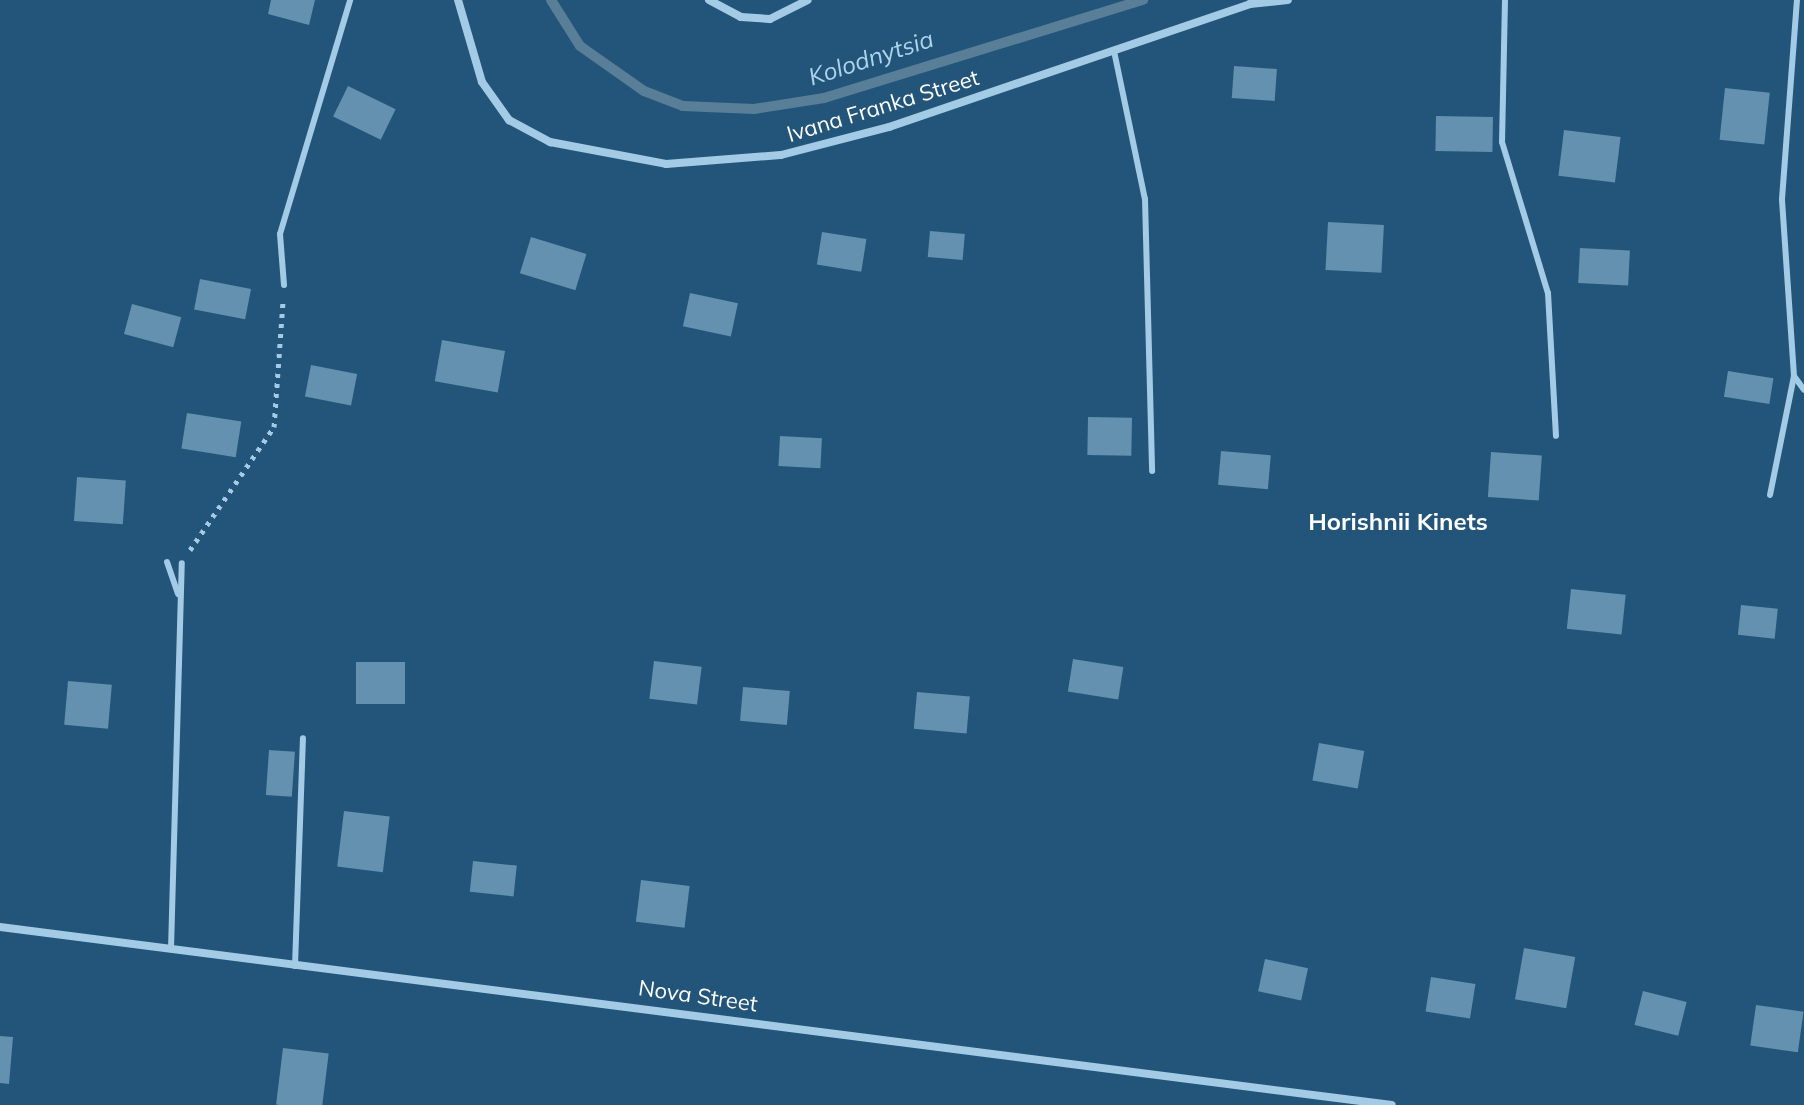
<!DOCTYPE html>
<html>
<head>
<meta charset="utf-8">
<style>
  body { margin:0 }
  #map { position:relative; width:1804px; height:1105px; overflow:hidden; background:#225579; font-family:Mulish,sans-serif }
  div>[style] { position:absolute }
  .stream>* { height:10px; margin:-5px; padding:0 5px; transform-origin:5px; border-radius:5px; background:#587e98 }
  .building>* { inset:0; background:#6391af; transform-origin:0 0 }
  .path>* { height:5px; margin-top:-2.5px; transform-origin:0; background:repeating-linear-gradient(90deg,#a3cbe5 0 4px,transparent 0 10px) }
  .lane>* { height:6px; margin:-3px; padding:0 3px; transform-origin:3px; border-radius:3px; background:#a3cbe5 }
  .street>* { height:8px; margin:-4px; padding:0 4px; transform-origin:4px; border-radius:4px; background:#a3cbe5 }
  span { translate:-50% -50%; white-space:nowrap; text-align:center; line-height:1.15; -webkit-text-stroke:7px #225579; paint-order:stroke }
  .street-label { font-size:22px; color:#fff }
  .water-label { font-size:24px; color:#aed4ed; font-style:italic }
  .neighbourhood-label { font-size:24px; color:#fff; font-weight:700 }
</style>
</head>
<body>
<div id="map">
  <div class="stream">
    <i style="left:551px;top:0;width:54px;rotate:57.8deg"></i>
    <i style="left:580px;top:46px;width:78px;rotate:35.1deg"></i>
    <i style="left:644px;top:91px;width:42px;rotate:21deg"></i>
    <i style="left:683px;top:106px;width:71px;rotate:2.4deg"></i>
    <i style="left:754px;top:109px;width:71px;rotate:-8.9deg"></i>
    <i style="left:824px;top:98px;width:334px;rotate:-17.1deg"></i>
  </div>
  <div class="building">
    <i style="clip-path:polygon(271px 0,315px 0,309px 25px,268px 14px)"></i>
    <i style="left:1234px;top:66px;width:43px;height:32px;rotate:4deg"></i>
    <i style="left:348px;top:86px;width:53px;height:34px;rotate:26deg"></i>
    <i style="left:1725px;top:88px;width:45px;height:52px;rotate:6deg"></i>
    <i style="left:1436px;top:116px;width:57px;height:35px;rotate:1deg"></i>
    <i style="left:1564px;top:130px;width:57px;height:46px;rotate:7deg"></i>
    <i style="left:1328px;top:222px;width:56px;height:48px;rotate:3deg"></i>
    <i style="left:930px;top:231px;width:35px;height:26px;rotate:5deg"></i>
    <i style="left:822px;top:232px;width:45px;height:33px;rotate:9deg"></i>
    <i style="left:531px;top:237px;width:58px;height:38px;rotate:17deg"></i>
    <i style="left:1580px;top:248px;width:50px;height:35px;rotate:3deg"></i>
    <i style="left:200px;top:279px;width:52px;height:31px;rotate:11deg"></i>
    <i style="left:690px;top:293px;width:49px;height:34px;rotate:12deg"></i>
    <i style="left:132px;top:304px;width:51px;height:31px;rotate:15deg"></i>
    <i style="left:442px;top:340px;width:64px;height:42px;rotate:10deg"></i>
    <i style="left:311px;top:365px;width:47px;height:32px;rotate:11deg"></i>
    <i style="left:1728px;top:371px;width:46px;height:26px;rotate:9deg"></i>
    <i style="left:187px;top:413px;width:55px;height:36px;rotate:9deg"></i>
    <i style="left:1088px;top:417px;width:44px;height:38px;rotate:1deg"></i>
    <i style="left:780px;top:436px;width:42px;height:30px;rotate:3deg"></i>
    <i style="left:1221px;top:451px;width:50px;height:34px;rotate:5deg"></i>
    <i style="left:1491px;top:452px;width:51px;height:45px;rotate:4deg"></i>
    <i style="left:77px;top:477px;width:49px;height:44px;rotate:4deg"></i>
    <i style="left:1571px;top:589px;width:55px;height:40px;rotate:6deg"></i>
    <i style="left:1741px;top:605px;width:37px;height:30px;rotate:6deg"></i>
    <i style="left:1073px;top:659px;width:51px;height:33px;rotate:9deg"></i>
    <i style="left:654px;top:661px;width:48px;height:38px;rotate:7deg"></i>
    <i style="left:356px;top:662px;width:49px;height:42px"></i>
    <i style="left:68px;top:681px;width:44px;height:44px;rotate:5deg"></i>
    <i style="left:743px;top:687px;width:47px;height:34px;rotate:5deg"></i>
    <i style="left:917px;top:692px;width:53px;height:37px;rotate:5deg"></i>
    <i style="left:1319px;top:743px;width:46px;height:38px;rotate:10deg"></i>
    <i style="left:269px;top:750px;width:26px;height:45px;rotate:4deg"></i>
    <i style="left:344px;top:811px;width:46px;height:56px;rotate:7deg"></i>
    <i style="left:473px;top:861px;width:44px;height:31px;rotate:6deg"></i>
    <i style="left:641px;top:880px;width:49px;height:42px;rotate:7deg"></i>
    <i style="left:1524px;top:948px;width:52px;height:52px;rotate:10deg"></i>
    <i style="left:1265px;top:959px;width:44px;height:33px;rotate:12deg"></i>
    <i style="left:1431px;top:977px;width:45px;height:35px;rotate:9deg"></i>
    <i style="left:1643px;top:991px;width:45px;height:35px;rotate:14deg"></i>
    <i style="left:1756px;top:1005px;width:48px;height:41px;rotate:8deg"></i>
    <i style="clip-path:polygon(0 1036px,13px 1037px,9px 1084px,0 1083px)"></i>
    <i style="left:283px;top:1048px;width:46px;height:57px;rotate:7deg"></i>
  </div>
  <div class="path">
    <i style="left:190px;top:550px;width:149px;rotate:-55.7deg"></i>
    <i style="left:274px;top:427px;width:125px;rotate:-85.9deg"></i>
  </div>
  <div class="lane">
    <i style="left:1505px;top:0;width:142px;rotate:91.2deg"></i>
    <i style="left:1502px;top:142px;width:158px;rotate:73.1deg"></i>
    <i style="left:1548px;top:293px;width:143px;rotate:86.8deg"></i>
    <i style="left:1114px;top:51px;width:151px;rotate:78.2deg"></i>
    <i style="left:1145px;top:199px;width:272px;rotate:88.5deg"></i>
    <i style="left:284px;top:285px;width:51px;rotate:-94.5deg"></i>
    <i style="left:280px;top:234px;width:244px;rotate:-73.3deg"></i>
    <i style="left:1794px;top:376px;width:17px;rotate:54deg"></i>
    <i style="left:1770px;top:495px;width:121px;rotate:-78.6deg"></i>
    <i style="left:1794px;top:376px;width:177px;rotate:-93.9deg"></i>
    <i style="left:1782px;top:199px;width:200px;rotate:-85.7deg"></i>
    <i style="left:167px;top:562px;width:34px;rotate:71deg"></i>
    <i style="left:171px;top:949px;width:386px;rotate:-88.4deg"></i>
    <i style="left:295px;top:966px;width:228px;rotate:-88deg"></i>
  </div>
  <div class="street">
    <i style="left:458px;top:0;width:85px;rotate:73.7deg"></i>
    <i style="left:482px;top:82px;width:47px;rotate:54.6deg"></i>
    <i style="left:509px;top:120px;width:47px;rotate:28.2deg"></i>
    <i style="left:550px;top:142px;width:118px;rotate:10.7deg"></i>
    <i style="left:666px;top:164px;width:115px;rotate:-4.5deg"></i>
    <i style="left:781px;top:155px;width:112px;rotate:-14.5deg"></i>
    <i style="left:889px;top:127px;width:381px;rotate:-18.8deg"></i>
    <i style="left:1250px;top:4px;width:38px;rotate:-6deg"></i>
    <i style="left:709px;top:0;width:36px;rotate:28deg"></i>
    <i style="left:741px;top:17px;width:29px;rotate:4deg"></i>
    <i style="left:770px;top:19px;width:42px;rotate:-26.6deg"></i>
    <i style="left:0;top:927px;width:1403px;rotate:7.29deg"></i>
  </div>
  <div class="street-label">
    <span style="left:883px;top:106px;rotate:-17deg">Ivana Franka Street</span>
    <span style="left:698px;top:996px;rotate:8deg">Nova Street</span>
  </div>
  <div class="water-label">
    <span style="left:871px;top:58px;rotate:-18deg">Kolodnytsia</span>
  </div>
  <div class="neighbourhood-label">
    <span style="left:1398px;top:522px">Horishnii Kinets</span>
  </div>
</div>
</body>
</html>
